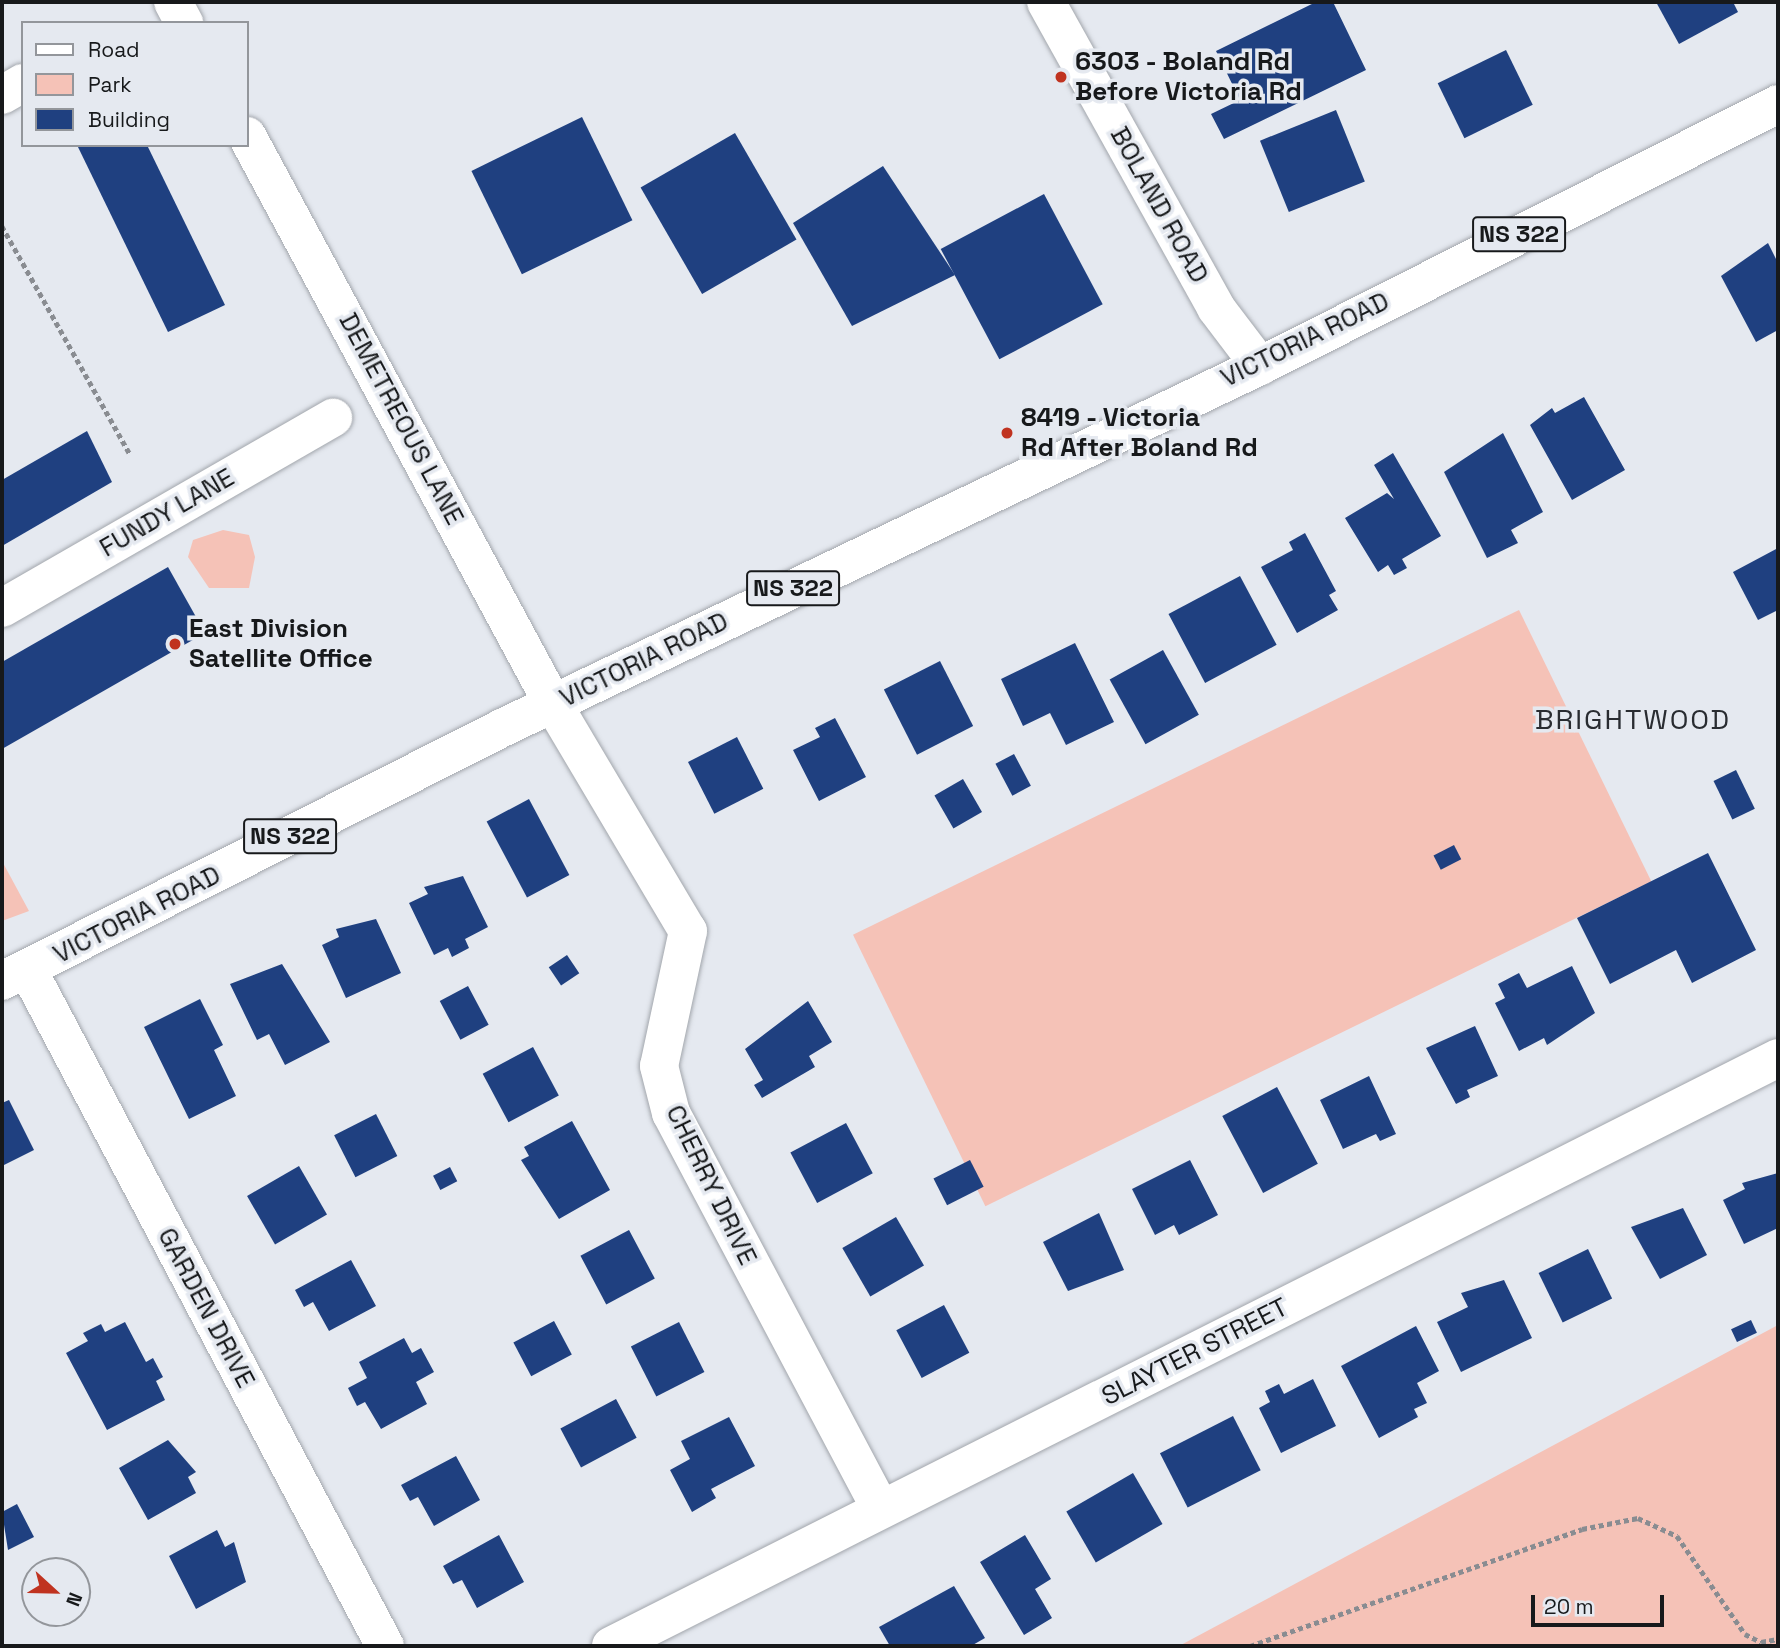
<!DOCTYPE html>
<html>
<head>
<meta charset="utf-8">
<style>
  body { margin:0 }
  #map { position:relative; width:1780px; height:1648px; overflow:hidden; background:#e5e9f0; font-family:"Space Grotesk",sans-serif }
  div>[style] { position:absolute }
  .green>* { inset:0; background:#f5c2b7; transform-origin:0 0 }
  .building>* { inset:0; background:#1f4080; transform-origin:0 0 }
  .path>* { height:4.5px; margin-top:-2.25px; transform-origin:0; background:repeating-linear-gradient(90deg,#898c91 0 5px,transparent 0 8.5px) }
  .roads { filter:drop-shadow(0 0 2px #a2a6ac) drop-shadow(0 0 2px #a2a6ac) }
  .minor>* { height:38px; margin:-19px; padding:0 19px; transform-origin:19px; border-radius:19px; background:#fff }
  .major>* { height:38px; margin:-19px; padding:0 19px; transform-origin:19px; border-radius:19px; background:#fff }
  .dots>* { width:19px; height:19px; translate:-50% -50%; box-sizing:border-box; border:4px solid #e5e9f0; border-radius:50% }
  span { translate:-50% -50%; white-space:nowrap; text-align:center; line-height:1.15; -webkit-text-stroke:7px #e5e9f0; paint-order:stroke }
  .shield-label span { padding:2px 5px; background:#e5e9f0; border:2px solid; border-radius:5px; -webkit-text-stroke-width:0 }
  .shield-label { font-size:24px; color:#17191b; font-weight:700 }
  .poi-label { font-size:26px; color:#17191b; font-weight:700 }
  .left { translate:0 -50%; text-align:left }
  .street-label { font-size:26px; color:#17191b }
  .neighbourhood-label { font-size:28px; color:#292c31; letter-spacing:2px }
  .frame { position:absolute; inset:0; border:4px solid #17191b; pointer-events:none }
  .legend { position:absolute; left:21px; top:21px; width:228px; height:126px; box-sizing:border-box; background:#e5e9f0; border:2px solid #93969b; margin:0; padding:9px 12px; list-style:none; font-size:21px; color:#17191b }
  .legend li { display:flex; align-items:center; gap:14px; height:35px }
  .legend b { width:35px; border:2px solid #93969b }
  .north { position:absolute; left:21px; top:1557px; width:70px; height:70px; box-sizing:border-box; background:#e5e9f0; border:2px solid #93969b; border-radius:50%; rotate:112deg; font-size:19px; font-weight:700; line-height:28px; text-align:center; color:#17191b }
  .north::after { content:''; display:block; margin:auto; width:24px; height:32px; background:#c03320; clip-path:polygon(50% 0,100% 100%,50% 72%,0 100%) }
  .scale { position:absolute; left:1531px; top:1595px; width:133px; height:32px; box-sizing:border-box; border:4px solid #17191b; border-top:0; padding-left:9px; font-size:21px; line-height:24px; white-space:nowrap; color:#17191b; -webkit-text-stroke:5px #e5e9f0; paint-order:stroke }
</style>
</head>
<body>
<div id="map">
  <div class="green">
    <i style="clip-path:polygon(223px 530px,249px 535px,255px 557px,249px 588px,209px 588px,188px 557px,193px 540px)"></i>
    <i style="left:1519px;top:610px;width:302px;height:741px;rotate:64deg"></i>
    <i style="clip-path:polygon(2px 861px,29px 911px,2px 921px)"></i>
    <i style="clip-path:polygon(1778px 1325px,1778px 1646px,1179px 1646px)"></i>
  </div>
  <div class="building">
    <i style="clip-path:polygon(1316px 2px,1333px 2px,1366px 70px,1224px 139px,1211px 114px,1240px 100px,1216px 51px)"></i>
    <i style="clip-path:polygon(1656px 2px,1733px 2px,1738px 12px,1679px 44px)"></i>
    <i style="left:1506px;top:50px;width:61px;height:76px;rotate:64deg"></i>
    <i style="left:1336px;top:110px;width:77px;height:82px;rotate:68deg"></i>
    <i style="left:582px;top:117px;width:115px;height:123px;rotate:64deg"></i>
    <i style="left:735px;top:133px;width:123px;height:109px;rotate:60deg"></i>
    <i style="clip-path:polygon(77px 145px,147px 145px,225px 305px,168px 332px)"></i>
    <i style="clip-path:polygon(883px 166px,955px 275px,852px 326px,793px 223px)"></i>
    <i style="left:1044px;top:194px;width:125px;height:117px;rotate:62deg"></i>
    <i style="clip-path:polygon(1768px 243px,1778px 263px,1778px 330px,1756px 342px,1721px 276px)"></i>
    <i style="clip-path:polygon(1584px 397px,1625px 470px,1572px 500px,1530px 425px,1552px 408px,1555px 413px)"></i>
    <i style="clip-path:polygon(87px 431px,112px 482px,2px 546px,2px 480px)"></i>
    <i style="clip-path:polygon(1503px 433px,1543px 512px,1511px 530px,1518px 543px,1487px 558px,1444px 472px)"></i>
    <i style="clip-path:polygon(1393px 453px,1441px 536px,1402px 559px,1407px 568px,1394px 575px,1388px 565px,1378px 572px,1345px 518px,1387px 493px,1394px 499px,1374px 465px)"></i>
    <i style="clip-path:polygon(1305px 533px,1336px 591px,1329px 595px,1338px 610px,1297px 633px,1261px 567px,1293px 550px,1289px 542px)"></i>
    <i style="clip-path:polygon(1778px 548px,1778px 610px,1758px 620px,1733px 572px)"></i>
    <i style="clip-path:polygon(168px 567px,205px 633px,2px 749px,2px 662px)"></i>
    <i style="left:1240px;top:576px;width:78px;height:81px;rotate:62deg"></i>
    <i style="clip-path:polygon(1075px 643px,1114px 722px,1066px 745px,1050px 713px,1023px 726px,1001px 679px)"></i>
    <i style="left:1163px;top:650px;width:74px;height:61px;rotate:61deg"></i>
    <i style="left:940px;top:661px;width:73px;height:63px;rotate:63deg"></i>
    <i style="clip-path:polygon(835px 718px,866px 777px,819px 801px,793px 750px,820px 737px,815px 728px)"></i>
    <i style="left:737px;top:737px;width:58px;height:55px;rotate:63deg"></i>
    <i style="left:1014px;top:754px;width:36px;height:21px;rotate:62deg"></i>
    <i style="left:1736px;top:770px;width:43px;height:25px;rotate:64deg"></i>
    <i style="left:963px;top:779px;width:38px;height:33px;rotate:60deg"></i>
    <i style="left:529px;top:799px;width:86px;height:48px;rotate:62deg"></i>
    <i style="left:1454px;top:845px;width:16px;height:23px;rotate:63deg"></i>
    <i style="clip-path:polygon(1708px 853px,1756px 950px,1692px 983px,1676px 950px,1610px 984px,1577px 918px)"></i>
    <i style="clip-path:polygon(463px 876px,488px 927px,465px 939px,469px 948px,452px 957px,448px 948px,434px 955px,409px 903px,428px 894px,424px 887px)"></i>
    <i style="clip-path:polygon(376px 919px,401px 973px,346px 998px,322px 945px,339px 937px,336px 929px)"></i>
    <i style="left:567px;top:955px;width:22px;height:22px;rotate:56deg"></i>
    <i style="clip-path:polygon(282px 964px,330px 1042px,285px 1065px,269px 1034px,257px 1040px,230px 984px)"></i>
    <i style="clip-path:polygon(1572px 966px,1595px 1013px,1547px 1045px,1544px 1038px,1519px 1051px,1495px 1003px,1505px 998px,1498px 984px,1519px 973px,1527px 988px)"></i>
    <i style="left:468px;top:986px;width:44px;height:32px;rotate:62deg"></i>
    <i style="clip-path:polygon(200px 999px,223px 1045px,214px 1050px,236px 1096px,189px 1119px,144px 1027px)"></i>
    <i style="clip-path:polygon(808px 1001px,832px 1042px,809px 1056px,815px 1067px,762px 1098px,754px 1085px,763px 1080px,745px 1049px)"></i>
    <i style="clip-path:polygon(1475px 1026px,1498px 1076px,1467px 1090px,1470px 1097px,1456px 1104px,1426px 1048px)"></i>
    <i style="left:533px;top:1047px;width:55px;height:57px;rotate:62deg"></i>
    <i style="clip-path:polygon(1369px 1076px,1396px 1134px,1380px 1141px,1376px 1134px,1343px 1149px,1320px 1100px)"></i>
    <i style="left:1277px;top:1087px;width:87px;height:62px;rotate:62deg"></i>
    <i style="clip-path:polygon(9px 1100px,34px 1150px,2px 1166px,2px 1103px)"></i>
    <i style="left:376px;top:1114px;width:47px;height:47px;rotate:63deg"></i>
    <i style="clip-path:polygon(572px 1121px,610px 1190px,559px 1219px,521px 1160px,529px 1156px,524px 1147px)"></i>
    <i style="left:846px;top:1123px;width:57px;height:63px;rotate:62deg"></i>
    <i style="left:970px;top:1160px;width:30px;height:41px;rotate:63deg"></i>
    <i style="clip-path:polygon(1190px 1160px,1218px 1215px,1179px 1235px,1174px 1225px,1155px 1235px,1132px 1189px)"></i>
    <i style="left:299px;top:1166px;width:56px;height:60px;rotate:60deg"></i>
    <i style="left:450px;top:1167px;width:16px;height:19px;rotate:63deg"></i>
    <i style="clip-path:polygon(1778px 1173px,1778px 1228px,1744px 1244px,1723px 1200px,1745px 1189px,1742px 1183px)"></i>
    <i style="clip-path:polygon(1683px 1208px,1707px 1255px,1660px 1279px,1631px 1227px)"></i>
    <i style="clip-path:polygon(1099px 1213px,1124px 1270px,1068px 1291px,1043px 1242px)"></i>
    <i style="left:896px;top:1217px;width:56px;height:62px;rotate:60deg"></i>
    <i style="left:629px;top:1230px;width:55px;height:55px;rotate:62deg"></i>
    <i style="left:1588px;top:1249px;width:55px;height:55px;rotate:64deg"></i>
    <i style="clip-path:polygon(351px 1260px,376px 1306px,329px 1331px,313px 1302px,304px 1307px,295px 1290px)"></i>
    <i style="clip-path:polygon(1504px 1280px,1532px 1338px,1461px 1372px,1437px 1322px,1468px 1307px,1461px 1293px)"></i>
    <i style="left:944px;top:1305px;width:54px;height:54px;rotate:62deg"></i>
    <i style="left:1751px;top:1320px;width:14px;height:22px;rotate:65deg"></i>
    <i style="left:554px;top:1321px;width:38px;height:46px;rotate:62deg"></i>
    <i style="clip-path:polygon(125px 1322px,146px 1362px,153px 1358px,163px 1377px,156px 1381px,165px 1400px,107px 1430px,66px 1353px,88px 1341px,83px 1333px,101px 1324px,105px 1332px)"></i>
    <i style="left:679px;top:1322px;width:56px;height:54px;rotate:63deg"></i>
    <i style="clip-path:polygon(1416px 1326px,1439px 1371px,1417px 1383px,1427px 1403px,1414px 1409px,1418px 1417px,1379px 1438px,1341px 1366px)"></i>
    <i style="clip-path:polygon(404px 1338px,412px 1353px,421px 1348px,434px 1372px,416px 1382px,427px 1404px,381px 1429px,365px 1402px,357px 1406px,348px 1388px,367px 1378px,359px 1362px)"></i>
    <i style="clip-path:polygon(1313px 1379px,1336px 1426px,1281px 1453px,1259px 1408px,1270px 1402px,1265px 1391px,1279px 1384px,1284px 1394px)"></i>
    <i style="left:616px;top:1399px;width:44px;height:63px;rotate:62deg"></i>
    <i style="left:1233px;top:1416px;width:61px;height:82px;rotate:63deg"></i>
    <i style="clip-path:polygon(729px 1417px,755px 1466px,711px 1489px,716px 1498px,692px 1512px,670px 1470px,690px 1459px,681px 1441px)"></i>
    <i style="clip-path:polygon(168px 1440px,196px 1472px,188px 1477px,196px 1493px,148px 1520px,119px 1468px)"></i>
    <i style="clip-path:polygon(456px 1456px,480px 1500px,434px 1526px,418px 1497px,410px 1501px,401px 1485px)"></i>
    <i style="left:1133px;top:1473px;width:59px;height:77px;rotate:60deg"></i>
    <i style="clip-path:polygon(17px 1504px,34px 1537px,8px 1550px,2px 1512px)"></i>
    <i style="clip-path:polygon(217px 1530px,225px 1547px,234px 1542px,246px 1582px,196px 1609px,169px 1556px)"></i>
    <i style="clip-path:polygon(499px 1535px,524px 1582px,477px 1608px,462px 1580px,453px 1584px,443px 1566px)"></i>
    <i style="clip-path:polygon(1025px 1535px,1051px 1579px,1035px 1589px,1052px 1618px,1024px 1635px,980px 1562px)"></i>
    <i style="clip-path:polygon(954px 1586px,985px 1638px,971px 1646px,890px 1646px,879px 1627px)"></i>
  </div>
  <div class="path">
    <i style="left:2px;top:226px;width:261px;rotate:60.7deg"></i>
    <i style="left:1250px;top:1646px;width:352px;rotate:-19.4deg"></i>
    <i style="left:1582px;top:1529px;width:57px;rotate:-11.1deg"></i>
    <i style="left:1638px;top:1518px;width:43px;rotate:24.8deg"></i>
    <i style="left:1677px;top:1536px;width:119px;rotate:55.2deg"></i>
    <i style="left:1745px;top:1634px;width:18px;rotate:27deg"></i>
    <i style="left:1761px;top:1642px;width:17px;rotate:-10deg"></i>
  </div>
  <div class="roads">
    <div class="minor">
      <i style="left:173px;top:2px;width:24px;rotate:62deg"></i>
      <i style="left:1046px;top:2px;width:350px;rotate:60.9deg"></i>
      <i style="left:1216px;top:308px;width:73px;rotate:52.8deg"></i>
      <i style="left:2px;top:95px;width:24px;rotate:-30deg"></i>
      <i style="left:247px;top:136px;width:645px;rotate:61.69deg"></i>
      <i style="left:553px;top:704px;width:264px;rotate:59.3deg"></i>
      <i style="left:688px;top:931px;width:138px;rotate:102.1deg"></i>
      <i style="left:659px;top:1066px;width:49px;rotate:75.7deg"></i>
      <i style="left:671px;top:1113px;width:446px;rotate:62.1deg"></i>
      <i style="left:2px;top:608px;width:382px;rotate:-29.9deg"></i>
      <i style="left:28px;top:970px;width:764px;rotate:62.16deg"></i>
      <i style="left:611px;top:1646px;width:1307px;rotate:-26.74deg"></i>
    </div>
    <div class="major">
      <i style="left:2px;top:981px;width:560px;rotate:-26.84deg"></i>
      <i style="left:502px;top:728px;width:840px;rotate:-25.53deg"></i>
      <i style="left:1260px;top:366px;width:580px;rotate:-26.83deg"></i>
    </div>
  </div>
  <div class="dots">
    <i style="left:1061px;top:77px;background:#c03320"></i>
    <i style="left:1007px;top:433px;background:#c03320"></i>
    <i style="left:175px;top:644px;background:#c03320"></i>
  </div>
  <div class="shield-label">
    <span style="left:1519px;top:234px">NS 322</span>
    <span style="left:793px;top:588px">NS 322</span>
    <span style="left:290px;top:836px">NS 322</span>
  </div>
  <div class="poi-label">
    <span class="left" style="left:1075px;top:77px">6303 - Boland Rd<br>Before Victoria Rd</span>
    <span class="left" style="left:1021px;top:433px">8419 - Victoria<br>Rd After Boland Rd</span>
    <span class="left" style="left:189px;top:644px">East Division<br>Satellite Office</span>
  </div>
  <div class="street-label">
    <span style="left:1159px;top:205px;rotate:61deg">BOLAND ROAD</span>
    <span style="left:1305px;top:340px;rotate:-26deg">VICTORIA ROAD</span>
    <span style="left:401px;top:419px;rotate:62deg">DEMETREOUS LANE</span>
    <span style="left:167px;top:513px;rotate:-30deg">FUNDY LANE</span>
    <span style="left:644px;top:660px;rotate:-26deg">VICTORIA ROAD</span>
    <span style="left:137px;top:915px;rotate:-27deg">VICTORIA ROAD</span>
    <span style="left:711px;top:1185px;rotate:64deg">CHERRY DRIVE</span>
    <span style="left:206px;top:1308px;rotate:62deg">GARDEN DRIVE</span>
    <span style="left:1195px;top:1352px;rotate:-27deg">SLAYTER STREET</span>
  </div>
  <div class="neighbourhood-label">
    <span style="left:1633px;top:719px">BRIGHTWOOD</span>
  </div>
  <div class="frame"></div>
  <ul class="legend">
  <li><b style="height:9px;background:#fff"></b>Road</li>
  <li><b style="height:19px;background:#f5c2b7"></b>Park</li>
  <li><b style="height:19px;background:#1f4080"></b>Building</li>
  </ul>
  <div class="north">N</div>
  <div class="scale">20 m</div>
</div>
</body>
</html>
